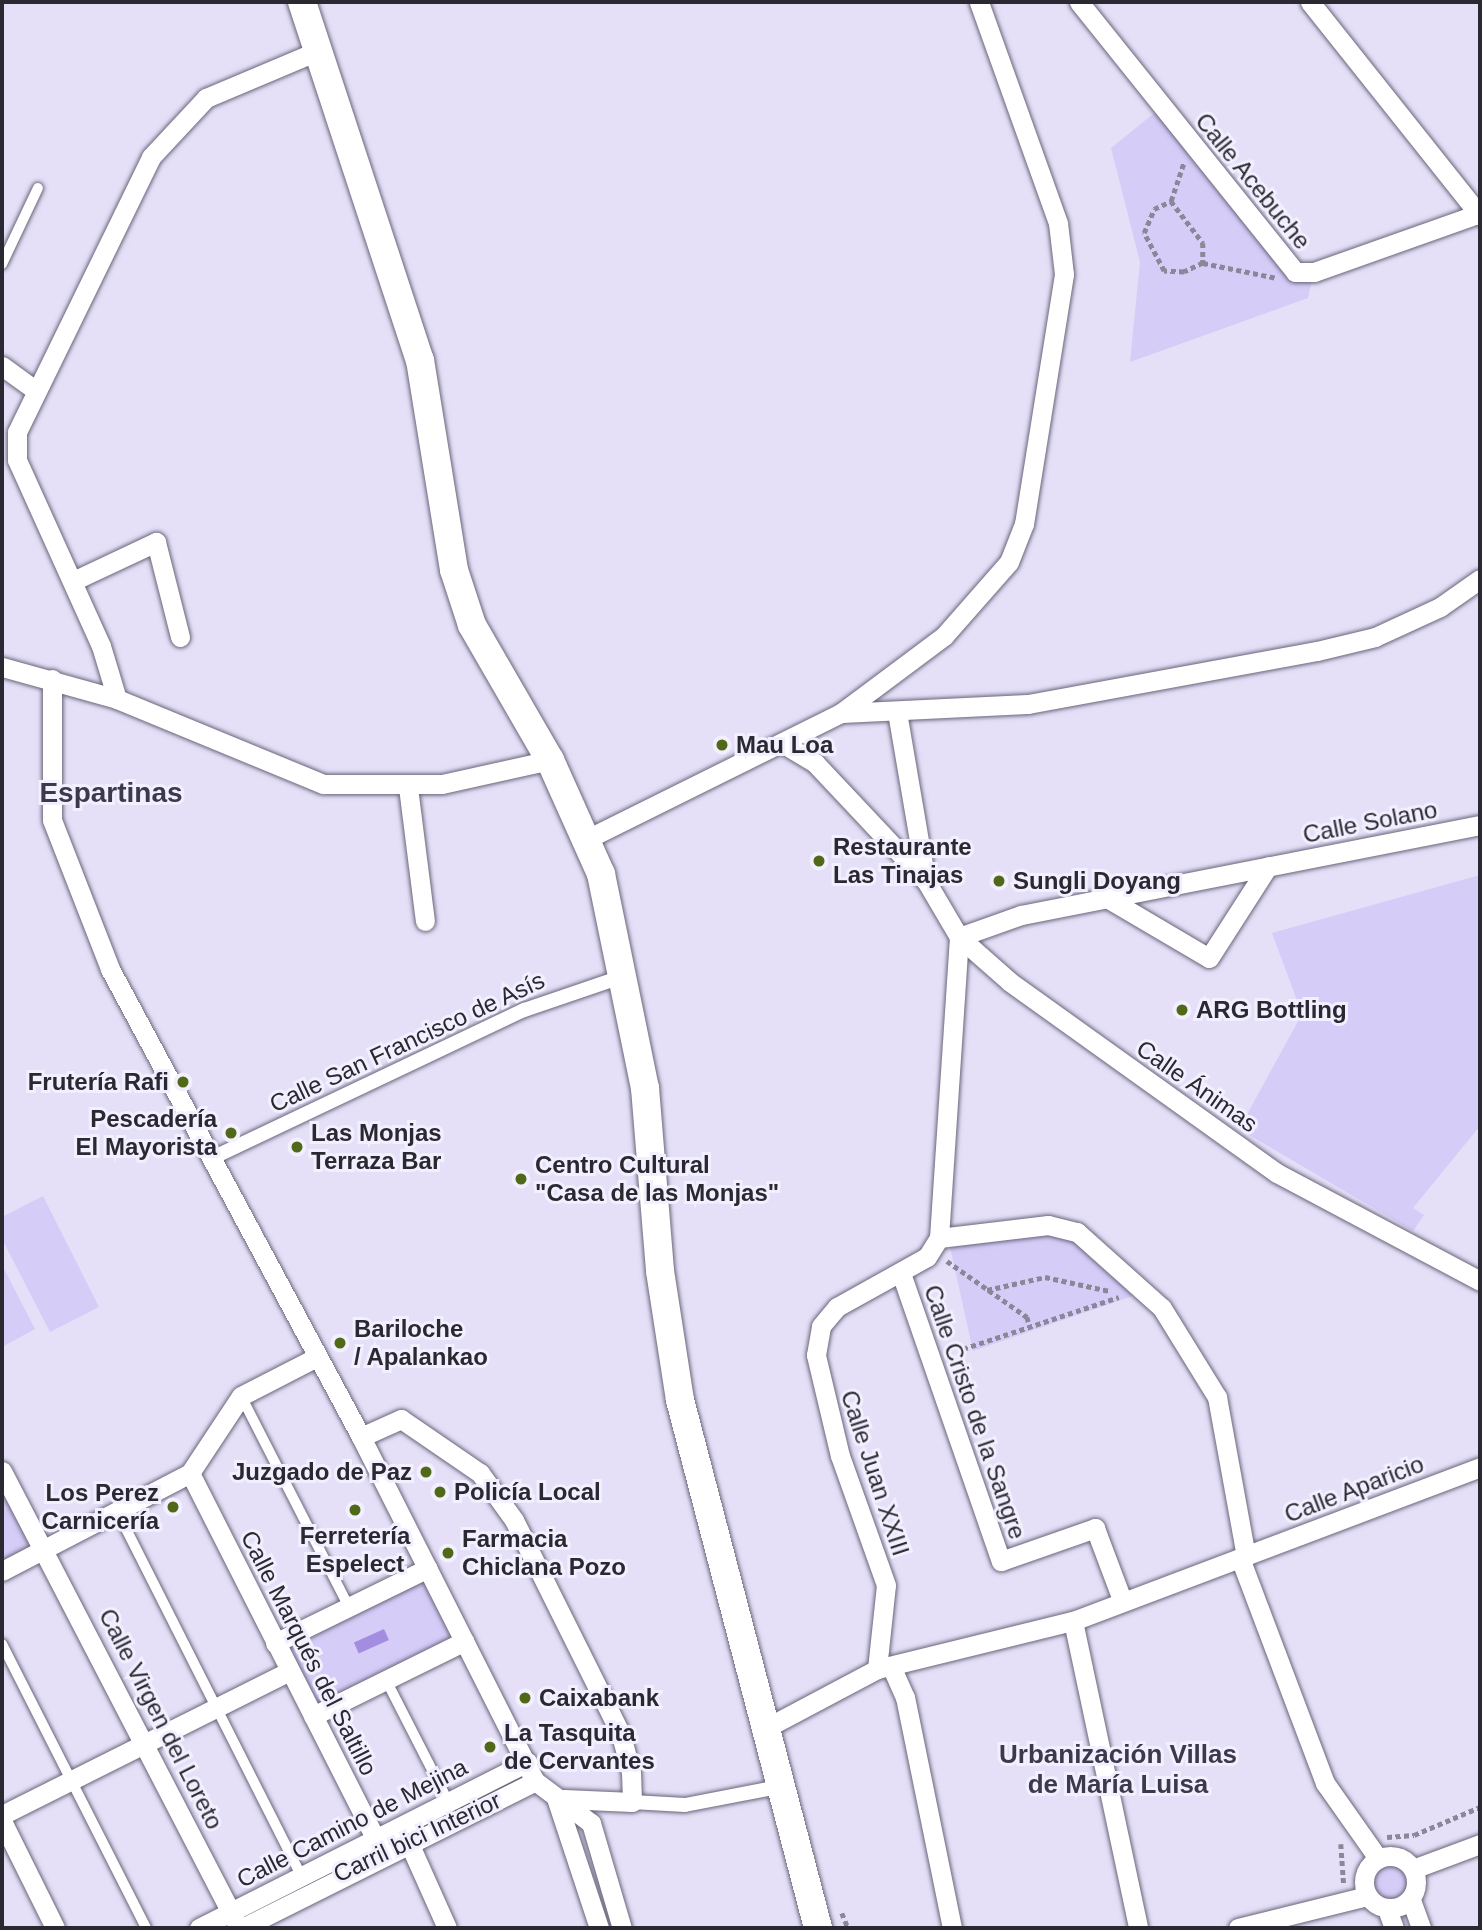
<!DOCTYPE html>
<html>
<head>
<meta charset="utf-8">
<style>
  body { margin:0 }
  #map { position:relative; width:1482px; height:1930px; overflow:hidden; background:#e5e0f8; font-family:Helvetica,sans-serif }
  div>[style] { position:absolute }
  .green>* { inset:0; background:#d5ccf8; transform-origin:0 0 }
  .round { border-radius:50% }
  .water>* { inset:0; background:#a28de1; transform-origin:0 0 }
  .path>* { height:4.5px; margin-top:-2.25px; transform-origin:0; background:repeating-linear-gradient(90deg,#8b8798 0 5px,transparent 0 8.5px) }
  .roads { filter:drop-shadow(0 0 2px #69657a) drop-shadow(0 0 2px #69657a) }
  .service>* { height:10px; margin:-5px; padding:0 5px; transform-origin:5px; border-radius:5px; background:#fff }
  .pedestrian>* { height:14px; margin:-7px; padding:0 7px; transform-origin:7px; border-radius:7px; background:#fff }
  .minor>* { height:19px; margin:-9.5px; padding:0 9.5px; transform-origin:9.5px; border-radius:9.5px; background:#fff }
  .minor>.ring { margin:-9.5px; padding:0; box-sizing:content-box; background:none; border:19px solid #fff; border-radius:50% }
  .secondary>* { height:28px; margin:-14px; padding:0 14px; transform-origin:14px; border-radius:14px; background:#fff }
  .dots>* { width:19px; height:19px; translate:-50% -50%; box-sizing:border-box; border:4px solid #f2effe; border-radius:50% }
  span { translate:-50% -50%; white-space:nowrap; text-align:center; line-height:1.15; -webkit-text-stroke:6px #f2effe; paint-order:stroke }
  .street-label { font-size:24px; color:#2a2831 }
  .poi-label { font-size:24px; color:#2a2831; font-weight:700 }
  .left { translate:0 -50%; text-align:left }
  .right { translate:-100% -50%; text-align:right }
  .neighbourhood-label { font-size:26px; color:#3d394c; font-weight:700 }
  .quarter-label { font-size:28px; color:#3d394c; font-weight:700 }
  .frame { position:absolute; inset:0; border:4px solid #2a2831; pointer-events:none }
</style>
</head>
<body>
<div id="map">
  <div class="green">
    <i style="clip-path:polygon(1163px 106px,1295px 272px,1314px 272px,1308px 298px,1130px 362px,1140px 262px,1111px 148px)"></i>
    <i style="clip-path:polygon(1480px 875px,1480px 1126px,1413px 1208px,1424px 1215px,1413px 1231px,1239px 1129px,1302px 1014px,1272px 933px)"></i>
    <i style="clip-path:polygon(43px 1196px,99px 1307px,50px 1332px,2px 1239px,2px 1217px)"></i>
    <i style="clip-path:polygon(1077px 1232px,1144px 1292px,973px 1351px,948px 1238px)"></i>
    <i style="clip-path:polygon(2px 1265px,35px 1329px,2px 1347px)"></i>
    <i style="clip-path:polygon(2px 1471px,45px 1549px,2px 1571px)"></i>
    <i style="left:428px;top:1568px;width:82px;height:170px;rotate:63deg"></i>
    <i class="round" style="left:1369px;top:1861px;width:44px;height:44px"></i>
  </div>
  <div class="water">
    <i style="left:384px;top:1629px;width:12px;height:33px;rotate:66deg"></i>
  </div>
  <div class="path">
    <i style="left:1171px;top:201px;width:53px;rotate:52.7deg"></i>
    <i style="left:1203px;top:243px;width:20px;rotate:90deg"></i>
    <i style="left:1203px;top:263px;width:21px;rotate:155deg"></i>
    <i style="left:1184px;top:272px;width:20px;rotate:-177deg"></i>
    <i style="left:1164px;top:271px;width:43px;rotate:-117.8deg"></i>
    <i style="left:1144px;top:233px;width:26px;rotate:-67deg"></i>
    <i style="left:1154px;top:209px;width:19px;rotate:-25deg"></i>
    <i style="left:1171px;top:201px;width:41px;rotate:-71.6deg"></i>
    <i style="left:1203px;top:263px;width:76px;rotate:11.5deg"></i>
    <i style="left:947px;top:1261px;width:98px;rotate:35deg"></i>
    <i style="left:1027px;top:1317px;width:10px;rotate:73deg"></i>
    <i style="left:987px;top:1290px;width:59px;rotate:-12.6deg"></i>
    <i style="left:1045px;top:1277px;width:66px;rotate:12.2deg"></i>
    <i style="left:963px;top:1349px;width:164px;rotate:-18.4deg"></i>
    <i style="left:1387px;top:1837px;width:27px;rotate:-4deg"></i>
    <i style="left:1414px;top:1835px;width:72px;rotate:-23deg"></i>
    <i style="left:1341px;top:1844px;width:39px;rotate:86deg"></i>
    <i style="left:842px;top:1913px;width:16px;rotate:68deg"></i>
  </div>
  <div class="roads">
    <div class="service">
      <i style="left:2px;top:264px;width:84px;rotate:-64.7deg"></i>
      <i style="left:241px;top:1396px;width:237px;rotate:62.9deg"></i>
      <i style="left:117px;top:1511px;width:409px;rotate:63.2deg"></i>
      <i style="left:2px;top:1644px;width:318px;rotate:63.1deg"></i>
      <i style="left:386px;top:1680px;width:136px;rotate:62.9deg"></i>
    </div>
    <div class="pedestrian">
      <i style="left:210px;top:1159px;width:348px;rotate:-25.4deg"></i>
      <i style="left:524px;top:1010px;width:106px;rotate:-18.8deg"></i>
      <i style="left:632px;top:1802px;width:53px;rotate:3.2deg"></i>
      <i style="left:685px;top:1805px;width:101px;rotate:-10.9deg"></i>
    </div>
    <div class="minor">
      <i style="left:1079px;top:2px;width:346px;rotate:51.3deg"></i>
      <i style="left:1295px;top:272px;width:19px"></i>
      <i style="left:1314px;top:272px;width:174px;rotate:-19.5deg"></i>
      <i style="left:1310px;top:2px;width:273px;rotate:51.5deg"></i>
      <i style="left:2px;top:366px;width:39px;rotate:36deg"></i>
      <i style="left:73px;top:581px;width:92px;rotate:-25.2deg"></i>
      <i style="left:156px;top:542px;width:98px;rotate:75.8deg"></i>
      <i style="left:2px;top:667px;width:119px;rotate:15.5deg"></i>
      <i style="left:117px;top:699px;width:223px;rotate:22.4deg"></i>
      <i style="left:323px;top:784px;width:119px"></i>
      <i style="left:442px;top:784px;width:111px;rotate:-12.5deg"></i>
      <i style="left:52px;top:679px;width:141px;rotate:90deg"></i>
      <i style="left:52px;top:820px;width:160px;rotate:68.7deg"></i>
      <i style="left:110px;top:969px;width:531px;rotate:61.79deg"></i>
      <i style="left:361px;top:1437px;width:386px;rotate:63.2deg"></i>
      <i style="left:535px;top:1781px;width:70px;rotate:36.9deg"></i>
      <i style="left:591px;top:1823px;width:109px;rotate:73.6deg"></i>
      <i style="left:117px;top:699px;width:55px;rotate:-106.8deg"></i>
      <i style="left:101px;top:646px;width:204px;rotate:-114.3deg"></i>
      <i style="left:17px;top:460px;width:28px;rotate:-90deg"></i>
      <i style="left:17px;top:432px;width:306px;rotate:-64deg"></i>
      <i style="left:151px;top:157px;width:81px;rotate:-47deg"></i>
      <i style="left:206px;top:98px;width:121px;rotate:-22.9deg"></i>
      <i style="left:897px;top:712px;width:171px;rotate:80.3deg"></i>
      <i style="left:841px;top:713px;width:187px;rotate:-2.8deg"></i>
      <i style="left:1028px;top:704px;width:294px;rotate:-10.4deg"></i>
      <i style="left:1317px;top:651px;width:60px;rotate:-13.6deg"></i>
      <i style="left:1375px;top:637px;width:72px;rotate:-24.8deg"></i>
      <i style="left:1440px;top:607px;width:49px;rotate:-35deg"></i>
      <i style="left:782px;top:743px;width:39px;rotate:31deg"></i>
      <i style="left:815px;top:763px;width:162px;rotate:46.8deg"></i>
      <i style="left:926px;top:881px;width:65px;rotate:59.5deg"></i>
      <i style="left:959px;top:937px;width:68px;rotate:41.4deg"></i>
      <i style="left:1010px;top:982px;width:328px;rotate:35.6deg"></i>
      <i style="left:1277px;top:1173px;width:230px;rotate:28deg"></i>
      <i style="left:408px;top:787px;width:135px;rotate:82.8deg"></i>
      <i style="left:587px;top:839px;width:284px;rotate:-26.4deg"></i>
      <i style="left:841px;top:713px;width:129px;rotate:-36.8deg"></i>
      <i style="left:944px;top:636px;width:98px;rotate:-48.7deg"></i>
      <i style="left:1009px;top:562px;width:41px;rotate:-68.5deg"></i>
      <i style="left:1024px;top:524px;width:253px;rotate:-80.9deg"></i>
      <i style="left:1064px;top:274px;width:51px;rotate:-96.7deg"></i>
      <i style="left:1058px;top:223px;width:235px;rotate:-109.7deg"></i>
      <i style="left:1107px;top:898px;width:118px;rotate:30.5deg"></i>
      <i style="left:1209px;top:958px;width:109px;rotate:-57.3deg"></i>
      <i style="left:939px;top:1238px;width:110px;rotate:-6.8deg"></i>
      <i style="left:1048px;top:1225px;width:30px;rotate:14deg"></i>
      <i style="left:1077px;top:1232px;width:114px;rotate:41.8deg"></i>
      <i style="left:1162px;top:1308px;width:105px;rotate:58.3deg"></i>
      <i style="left:1217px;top:1397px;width:162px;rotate:79.7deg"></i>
      <i style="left:901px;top:1273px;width:305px;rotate:70.9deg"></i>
      <i style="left:1001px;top:1561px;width:100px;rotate:-19.3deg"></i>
      <i style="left:1095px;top:1528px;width:74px;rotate:69.4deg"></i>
      <i style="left:361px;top:1437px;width:44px;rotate:-24.2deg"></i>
      <i style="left:401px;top:1419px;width:96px;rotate:34.4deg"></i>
      <i style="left:480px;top:1473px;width:58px;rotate:54.1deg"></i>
      <i style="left:514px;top:1520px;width:240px;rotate:63.5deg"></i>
      <i style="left:621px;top:1735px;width:38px;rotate:75deg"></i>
      <i style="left:631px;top:1772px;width:30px;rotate:88deg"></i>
      <i style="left:632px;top:1802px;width:68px;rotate:-177.5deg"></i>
      <i style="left:2px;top:1471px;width:515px;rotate:62.59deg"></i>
      <i style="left:190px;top:1473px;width:428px;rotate:63.1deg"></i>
      <i style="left:1240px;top:1558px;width:241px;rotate:69.3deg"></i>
      <i style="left:1325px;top:1783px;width:92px;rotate:54.8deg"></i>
      <i style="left:2px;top:1571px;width:212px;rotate:-27.5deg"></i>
      <i style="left:190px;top:1473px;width:92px;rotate:-56.5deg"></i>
      <i style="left:241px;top:1396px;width:85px;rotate:-27.2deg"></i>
      <i style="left:1073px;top:1621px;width:314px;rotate:78deg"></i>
      <i style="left:275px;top:1643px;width:170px;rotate:-26.1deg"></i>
      <i style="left:891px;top:1666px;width:34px;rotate:66deg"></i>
      <i style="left:905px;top:1697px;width:236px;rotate:78.5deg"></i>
      <i style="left:877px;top:1669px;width:84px;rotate:-83.9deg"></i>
      <i style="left:886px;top:1585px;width:137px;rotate:-109.6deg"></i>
      <i style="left:840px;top:1456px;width:104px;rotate:-103.4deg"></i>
      <i style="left:816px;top:1355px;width:29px;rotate:-80deg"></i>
      <i style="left:821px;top:1326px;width:25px;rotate:-50deg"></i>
      <i style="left:837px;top:1307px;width:103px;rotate:-29.1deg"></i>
      <i style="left:927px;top:1257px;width:22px;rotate:-58deg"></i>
      <i style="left:939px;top:1238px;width:302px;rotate:-86.2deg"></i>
      <i style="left:959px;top:937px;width:66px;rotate:-19.5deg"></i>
      <i style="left:1021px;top:915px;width:468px;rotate:-11.1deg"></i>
      <i style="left:313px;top:1716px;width:169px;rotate:-26.3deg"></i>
      <i style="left:768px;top:1727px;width:123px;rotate:-28deg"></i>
      <i style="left:877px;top:1669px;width:202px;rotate:-13.8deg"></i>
      <i style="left:1073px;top:1621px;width:435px;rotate:-20.7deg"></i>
      <i style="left:556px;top:1798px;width:137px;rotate:71.7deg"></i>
      <i style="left:2px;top:1815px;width:321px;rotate:-26.6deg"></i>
      <i style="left:2px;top:1821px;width:119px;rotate:63.6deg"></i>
      <i style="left:409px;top:1843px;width:93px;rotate:65.9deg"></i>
      <i class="ring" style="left:1364px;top:1856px;width:33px;height:33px"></i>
      <i style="left:1413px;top:1869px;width:72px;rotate:-20.5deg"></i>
      <i style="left:1411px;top:1900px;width:30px;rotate:70deg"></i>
      <i style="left:1387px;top:1909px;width:20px;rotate:70deg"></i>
      <i style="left:199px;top:1928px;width:368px;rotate:-26.8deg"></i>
      <i style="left:242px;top:1928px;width:328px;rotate:-26.6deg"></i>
      <i style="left:1238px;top:1928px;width:133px;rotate:-13.9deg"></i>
    </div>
    <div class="secondary">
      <i style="left:302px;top:2px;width:377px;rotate:71.8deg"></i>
      <i style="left:420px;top:360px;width:213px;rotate:80.8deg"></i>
      <i style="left:454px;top:570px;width:58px;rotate:71.9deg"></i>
      <i style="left:472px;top:625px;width:156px;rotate:60deg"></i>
      <i style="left:550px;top:760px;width:125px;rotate:65.9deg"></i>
      <i style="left:601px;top:874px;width:218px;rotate:78.4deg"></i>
      <i style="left:645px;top:1088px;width:184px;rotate:85.3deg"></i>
      <i style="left:660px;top:1271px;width:131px;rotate:81.2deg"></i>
      <i style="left:680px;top:1400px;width:546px;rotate:75.35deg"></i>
    </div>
  </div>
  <div class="dots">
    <i style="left:722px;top:745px;background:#506818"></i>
    <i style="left:819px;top:861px;background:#506818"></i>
    <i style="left:999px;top:881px;background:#506818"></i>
    <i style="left:1182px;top:1010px;background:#506818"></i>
    <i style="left:183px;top:1082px;background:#506818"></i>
    <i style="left:231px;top:1133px;background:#506818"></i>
    <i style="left:297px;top:1147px;background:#506818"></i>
    <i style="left:521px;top:1179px;background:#506818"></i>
    <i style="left:340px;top:1343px;background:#506818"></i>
    <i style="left:426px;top:1472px;background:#506818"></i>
    <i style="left:440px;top:1492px;background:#506818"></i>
    <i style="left:173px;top:1507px;background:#506818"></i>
    <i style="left:355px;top:1510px;background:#506818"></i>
    <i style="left:448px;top:1553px;background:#506818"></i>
    <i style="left:525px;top:1698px;background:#506818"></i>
    <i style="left:490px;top:1747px;background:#506818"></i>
  </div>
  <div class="street-label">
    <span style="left:1253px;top:181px;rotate:51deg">Calle Acebuche</span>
    <span style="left:1370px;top:822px;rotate:-11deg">Calle Solano</span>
    <span style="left:407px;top:1042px;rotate:-25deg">Calle San Francisco de Asís</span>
    <span style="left:1197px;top:1086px;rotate:35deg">Calle Ánimas</span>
    <span style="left:975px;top:1412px;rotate:71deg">Calle Cristo de la Sangre</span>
    <span style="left:875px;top:1473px;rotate:72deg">Calle Juan XXIII</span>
    <span style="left:1354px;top:1489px;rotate:-21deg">Calle Aparicio</span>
    <span style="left:309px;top:1653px;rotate:63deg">Calle Marqués del Saltillo</span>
    <span style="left:161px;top:1719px;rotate:63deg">Calle Virgen del Loreto</span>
    <span style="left:352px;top:1823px;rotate:-27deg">Calle Camino de Mejina</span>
    <span style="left:417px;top:1837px;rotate:-25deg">Carril bici Interior</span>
  </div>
  <div class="poi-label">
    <span class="left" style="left:736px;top:745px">Mau Loa</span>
    <span class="left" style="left:833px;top:861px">Restaurante<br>Las Tinajas</span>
    <span class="left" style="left:1013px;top:881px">Sungli Doyang</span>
    <span class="left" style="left:1196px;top:1010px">ARG Bottling</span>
    <span class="right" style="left:169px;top:1082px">Frutería Rafi</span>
    <span class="right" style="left:217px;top:1133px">Pescadería<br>El Mayorista</span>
    <span class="left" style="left:311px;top:1147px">Las Monjas<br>Terraza Bar</span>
    <span class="left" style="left:535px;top:1179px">Centro Cultural<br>"Casa de las Monjas"</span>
    <span class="left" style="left:354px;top:1343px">Bariloche<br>/ Apalankao</span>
    <span class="right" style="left:412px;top:1472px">Juzgado de Paz</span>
    <span class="left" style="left:454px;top:1492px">Policía Local</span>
    <span class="right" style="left:159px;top:1507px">Los Perez<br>Carnicería</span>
    <span style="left:355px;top:1550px">Ferretería<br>Espelect</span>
    <span class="left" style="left:462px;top:1553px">Farmacia<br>Chiclana Pozo</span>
    <span class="left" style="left:539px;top:1698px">Caixabank</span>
    <span class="left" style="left:504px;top:1747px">La Tasquita<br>de Cervantes</span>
  </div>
  <div class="neighbourhood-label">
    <span style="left:1118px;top:1770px">Urbanización Villas<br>de María Luisa</span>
  </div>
  <div class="quarter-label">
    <span style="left:111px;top:793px">Espartinas</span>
  </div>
  <div class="frame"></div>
</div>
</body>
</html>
